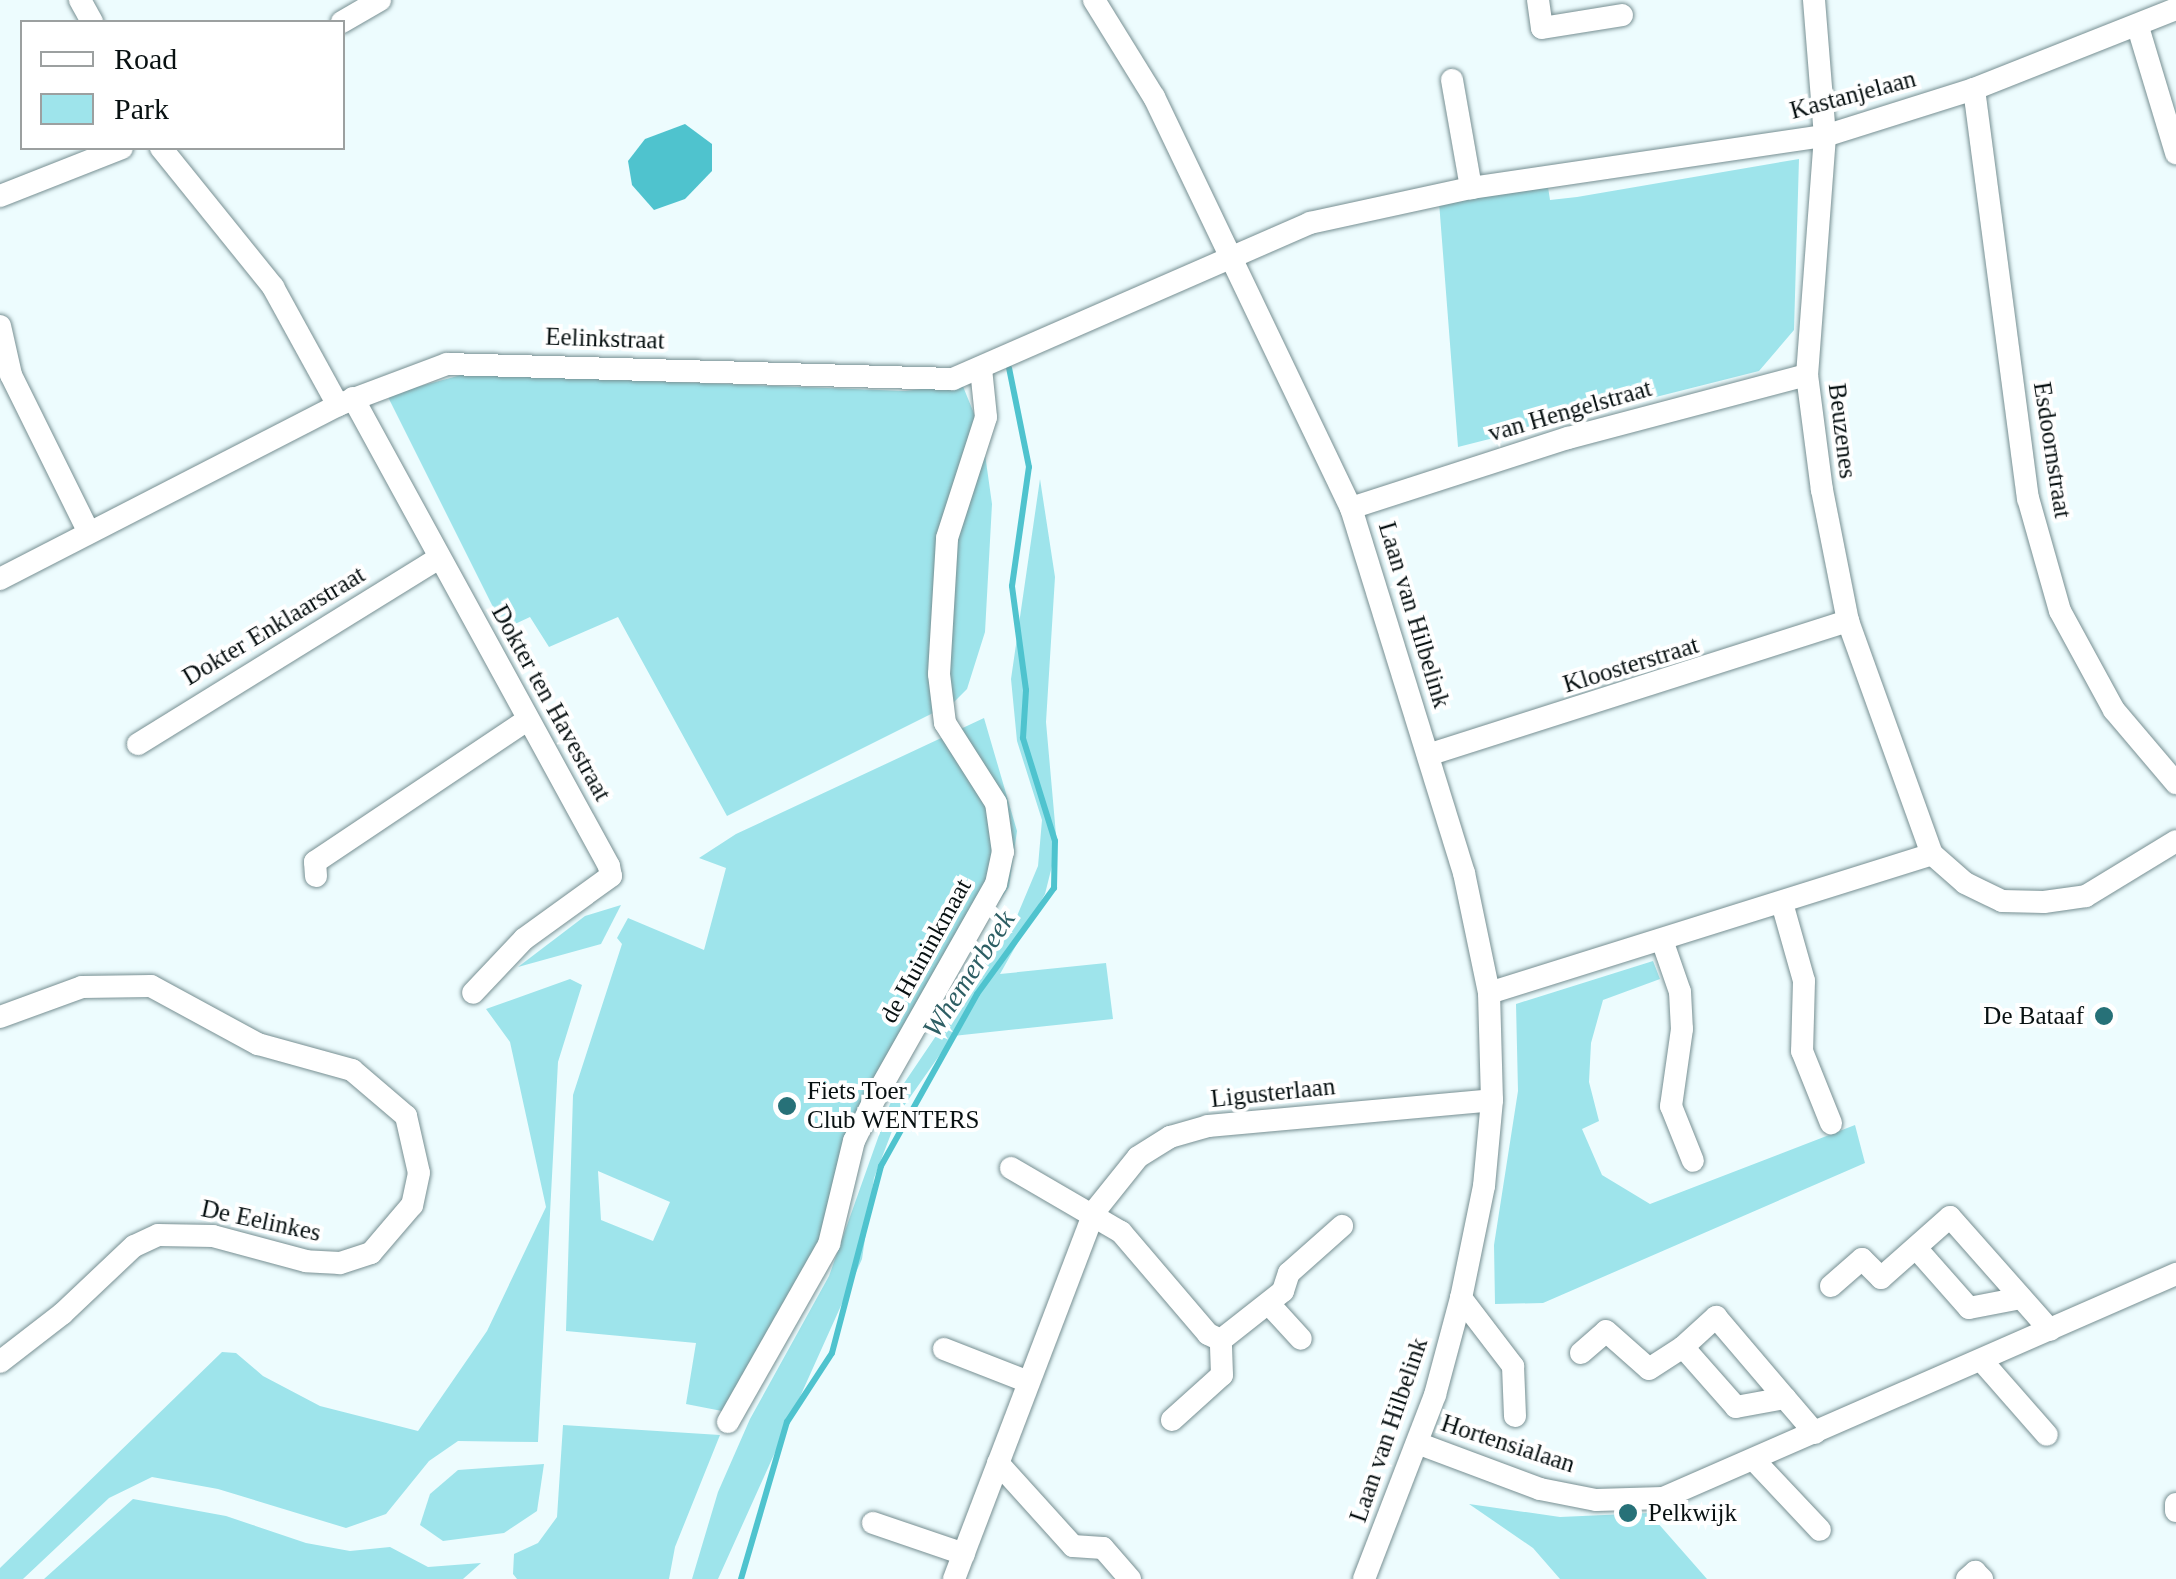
<!DOCTYPE html>
<html>
<head>
<meta charset="utf-8">
<style>
  body { margin:0 }
  #map { position:relative; width:2176px; height:1579px; overflow:hidden; background:#edfcfe; font-family:"Times New Roman",serif }
  div>[style] { position:absolute }
  .green>* { inset:0; background:#9ee4eb }
  .water>* { inset:0; background:#4fc3ce }
  .stream>* { height:6px; margin:-3px; padding:0 3px; transform-origin:3px; border-radius:3px; background:#4fc3ce }
  .roads { filter:drop-shadow(0 0 2px #778f92) drop-shadow(0 0 2px #778f92) }
  .minor>* { height:22px; margin:-11px; padding:0 11px; transform-origin:11px; border-radius:11px; background:#fff }
  .dots>* { width:28px; height:28px; translate:-50% -50%; box-sizing:border-box; border:5px solid #fff; border-radius:50% }
  span { translate:-50% -50%; white-space:nowrap; text-align:center; line-height:1.15; -webkit-text-stroke:8px #fff; paint-order:stroke }
  .street-label { font-size:25px; color:#081112 }
  .poi-label { font-size:25px; color:#081112 }
  .right { translate:-100% -50%; text-align:right }
  .left { translate:0 -50%; text-align:left }
  .water-label { font-size:28px; color:#2d5e63; font-style:italic }
  .legend { position:absolute; left:20px; top:20px; width:325px; height:130px; box-sizing:border-box; background:#fff; border:2px solid #9ca0a0; margin:0; padding:12px 18px; list-style:none; font-size:30px; color:#081112 }
  .legend li { display:flex; align-items:center; gap:20px; height:50px }
  .legend b { width:50px; border:2px solid #9ca0a0 }
</style>
</head>
<body>
<div id="map">
  <div class="green">
    <i style="clip-path:polygon(1799px 159px,1794px 330px,1759px 371px,1458px 447px,1439px 202px,1548px 187px,1550px 200px,1577px 197px)"></i>
    <i style="clip-path:polygon(465px 374px,905px 391px,962px 384px,982px 433px,992px 504px,985px 632px,967px 689px,953px 703px,727px 816px,618px 617px,549px 647px,530px 617px,504px 629px,387px 395px)"></i>
    <i style="clip-path:polygon(1040px 479px,1055px 577px,1046px 722px,1057px 846px,1045px 894px,1000px 974px,1106px 963px,1113px 1019px,953px 1036px,899px 1113px,874px 1178px,862px 1259px,718px 1579px,692px 1579px,718px 1492px,750px 1419px,829px 1276px,890px 1104px,1017px 916px,1038px 866px,1042px 820px,1017px 741px,1011px 679px)"></i>
    <i style="clip-path:polygon(evenodd,984px 718px,1017px 831px,1009px 887px,891px 1057px,816px 1257px,727px 1412px,686px 1404px,696px 1343px,566px 1331px,573px 1095px,622px 944px,617px 938px,628px 918px,704px 950px,726px 868px,699px 858px,736px 834px,984px 718px,598px 1171px,670px 1202px,653px 1241px,601px 1220px,598px 1171px)"></i>
    <i style="clip-path:polygon(621px 905px,601px 944px,518px 967px,585px 916px)"></i>
    <i style="clip-path:polygon(1653px 961px,1660px 979px,1603px 1000px,1591px 1043px,1589px 1082px,1599px 1121px,1582px 1129px,1602px 1175px,1650px 1204px,1855px 1125px,1865px 1163px,1543px 1303px,1495px 1304px,1494px 1245px,1518px 1091px,1516px 1004px)"></i>
    <i style="clip-path:polygon(570px 979px,582px 985px,558px 1062px,538px 1442px,458px 1441px,429px 1461px,386px 1514px,346px 1528px,218px 1489px,152px 1477px,109px 1498px,23px 1579px,0 1579px,0 1568px,222px 1352px,236px 1353px,263px 1376px,320px 1406px,418px 1431px,487px 1331px,546px 1207px,510px 1042px,486px 1009px)"></i>
    <i style="clip-path:polygon(563px 1425px,720px 1435px,675px 1547px,669px 1579px,517px 1579px,513px 1574px,514px 1554px,538px 1543px,557px 1517px)"></i>
    <i style="clip-path:polygon(544px 1464px,537px 1511px,504px 1533px,443px 1541px,420px 1525px,430px 1494px,458px 1470px)"></i>
    <i style="clip-path:polygon(133px 1499px,226px 1516px,306px 1543px,350px 1551px,390px 1547px,428px 1567px,481px 1563px,463px 1579px,44px 1579px)"></i>
    <i style="clip-path:polygon(1469px 1504px,1560px 1517px,1649px 1513px,1707px 1579px,1560px 1579px,1533px 1548px)"></i>
  </div>
  <div class="water">
    <i style="clip-path:polygon(685px 124px,712px 144px,712px 171px,685px 199px,654px 210px,632px 185px,628px 161px,645px 139px)"></i>
  </div>
  <div class="stream">
    <i style="left:741px;top:1579px;width:164px;rotate:-73.7deg"></i>
    <i style="left:787px;top:1422px;width:82px;rotate:-56.9deg"></i>
    <i style="left:832px;top:1353px;width:193px;rotate:-75.3deg"></i>
    <i style="left:881px;top:1166px;width:197px;rotate:-60.8deg"></i>
    <i style="left:977px;top:994px;width:131px;rotate:-54deg"></i>
    <i style="left:1054px;top:888px;width:47px;rotate:-88.8deg"></i>
    <i style="left:1055px;top:841px;width:108px;rotate:-107.3deg"></i>
    <i style="left:1023px;top:738px;width:48px;rotate:-86.4deg"></i>
    <i style="left:1026px;top:690px;width:105px;rotate:-97.7deg"></i>
    <i style="left:1012px;top:586px;width:120px;rotate:-81.9deg"></i>
    <i style="left:1029px;top:467px;width:101px;rotate:-101.4deg"></i>
  </div>
  <div class="roads">
    <div class="minor">
      <i style="left:80px;top:0;width:25px;rotate:61deg"></i>
      <i style="left:1094px;top:0;width:114px;rotate:58.3deg"></i>
      <i style="left:1154px;top:97px;width:456px;rotate:64.4deg"></i>
      <i style="left:1351px;top:508px;width:382px;rotate:72.8deg"></i>
      <i style="left:1464px;top:873px;width:123px;rotate:78.2deg"></i>
      <i style="left:1489px;top:993px;width:107px;rotate:88.4deg"></i>
      <i style="left:1492px;top:1100px;width:86px;rotate:95.3deg"></i>
      <i style="left:1484px;top:1186px;width:114px;rotate:101.6deg"></i>
      <i style="left:1461px;top:1298px;width:100px;rotate:105deg"></i>
      <i style="left:1435px;top:1395px;width:197px;rotate:111.1deg"></i>
      <i style="left:1538px;top:0;width:28px;rotate:82deg"></i>
      <i style="left:1542px;top:28px;width:81px;rotate:-9.2deg"></i>
      <i style="left:1814px;top:0;width:136px;rotate:85.4deg"></i>
      <i style="left:1825px;top:136px;width:240px;rotate:94.3deg"></i>
      <i style="left:1807px;top:375px;width:116px;rotate:82.6deg"></i>
      <i style="left:1822px;top:490px;width:134px;rotate:78.8deg"></i>
      <i style="left:1848px;top:621px;width:248px;rotate:70.2deg"></i>
      <i style="left:342px;top:22px;width:44px;rotate:-30.1deg"></i>
      <i style="left:2138px;top:27px;width:132px;rotate:73.2deg"></i>
      <i style="left:1452px;top:80px;width:110px;rotate:80deg"></i>
      <i style="left:1974px;top:89px;width:413px;rotate:82.5deg"></i>
      <i style="left:2028px;top:498px;width:117px;rotate:74.2deg"></i>
      <i style="left:2060px;top:611px;width:113px;rotate:61.4deg"></i>
      <i style="left:2114px;top:710px;width:96px;rotate:49.7deg"></i>
      <i style="left:161px;top:148px;width:179px;rotate:51.1deg"></i>
      <i style="left:273px;top:287px;width:135px;rotate:61.2deg"></i>
      <i style="left:0;top:196px;width:131px;rotate:-21.5deg"></i>
      <i style="left:0;top:326px;width:50px;rotate:77.3deg"></i>
      <i style="left:11px;top:375px;width:172px;rotate:63.7deg"></i>
      <i style="left:353px;top:398px;width:533px;rotate:61.32deg"></i>
      <i style="left:609px;top:866px;width:10px;rotate:79deg"></i>
      <i style="left:611px;top:876px;width:107px;rotate:144.1deg"></i>
      <i style="left:524px;top:939px;width:74px;rotate:133.4deg"></i>
      <i style="left:1351px;top:508px;width:228px;rotate:-17.9deg"></i>
      <i style="left:1568px;top:438px;width:247px;rotate:-14.8deg"></i>
      <i style="left:0;top:579px;width:380px;rotate:-27.2deg"></i>
      <i style="left:338px;top:405px;width:116px;rotate:-20.6deg"></i>
      <i style="left:447px;top:364px;width:506px;rotate:1.7deg"></i>
      <i style="left:953px;top:379px;width:390px;rotate:-23.6deg"></i>
      <i style="left:1310px;top:223px;width:165px;rotate:-12.3deg"></i>
      <i style="left:1471px;top:188px;width:358px;rotate:-8.4deg"></i>
      <i style="left:1825px;top:136px;width:156px;rotate:-17.5deg"></i>
      <i style="left:1974px;top:89px;width:217px;rotate:-21.6deg"></i>
      <i style="left:138px;top:744px;width:354px;rotate:-31.7deg"></i>
      <i style="left:1428px;top:755px;width:441px;rotate:-17.7deg"></i>
      <i style="left:316px;top:876px;width:14px;rotate:-94deg"></i>
      <i style="left:315px;top:862px;width:255px;rotate:-33.8deg"></i>
      <i style="left:1782px;top:903px;width:81px;rotate:74.2deg"></i>
      <i style="left:1804px;top:981px;width:70px;rotate:91.6deg"></i>
      <i style="left:1802px;top:1051px;width:78px;rotate:68.1deg"></i>
      <i style="left:1662px;top:940px;width:55px;rotate:70.9deg"></i>
      <i style="left:1680px;top:992px;width:37px;rotate:87deg"></i>
      <i style="left:1682px;top:1029px;width:78px;rotate:98.1deg"></i>
      <i style="left:1671px;top:1106px;width:59px;rotate:68.2deg"></i>
      <i style="left:1489px;top:993px;width:464px;rotate:-17.4deg"></i>
      <i style="left:1932px;top:854px;width:44px;rotate:41.3deg"></i>
      <i style="left:1965px;top:883px;width:41px;rotate:25.9deg"></i>
      <i style="left:2002px;top:901px;width:42px;rotate:1.4deg"></i>
      <i style="left:2044px;top:902px;width:42px;rotate:-8.1deg"></i>
      <i style="left:2086px;top:896px;width:105px;rotate:-31.4deg"></i>
      <i style="left:0;top:1017px;width:87px;rotate:-20.1deg"></i>
      <i style="left:82px;top:987px;width:69px;rotate:-0.8deg"></i>
      <i style="left:151px;top:986px;width:122px;rotate:28.5deg"></i>
      <i style="left:258px;top:1044px;width:98px;rotate:15.5deg"></i>
      <i style="left:352px;top:1070px;width:71px;rotate:40.4deg"></i>
      <i style="left:406px;top:1116px;width:58px;rotate:77.2deg"></i>
      <i style="left:419px;top:1173px;width:33px;rotate:102deg"></i>
      <i style="left:412px;top:1205px;width:63px;rotate:130.5deg"></i>
      <i style="left:371px;top:1253px;width:33px;rotate:162deg"></i>
      <i style="left:340px;top:1263px;width:34px;rotate:-177deg"></i>
      <i style="left:306px;top:1261px;width:96px;rotate:-165deg"></i>
      <i style="left:213px;top:1236px;width:55px;rotate:-179deg"></i>
      <i style="left:158px;top:1235px;width:26px;rotate:155deg"></i>
      <i style="left:134px;top:1246px;width:99px;rotate:136.6deg"></i>
      <i style="left:62px;top:1314px;width:78px;rotate:142.3deg"></i>
      <i style="left:1011px;top:1168px;width:127px;rotate:30.2deg"></i>
      <i style="left:1121px;top:1232px;width:134px;rotate:49.5deg"></i>
      <i style="left:1208px;top:1334px;width:14px;rotate:25deg"></i>
      <i style="left:1221px;top:1340px;width:79px;rotate:-38.3deg"></i>
      <i style="left:1283px;top:1291px;width:19px;rotate:-72deg"></i>
      <i style="left:1289px;top:1273px;width:71px;rotate:-41.6deg"></i>
      <i style="left:1916px;top:1248px;width:80px;rotate:48.5deg"></i>
      <i style="left:1969px;top:1308px;width:53px;rotate:-10.9deg"></i>
      <i style="left:1831px;top:1286px;width:41px;rotate:-41.1deg"></i>
      <i style="left:1862px;top:1259px;width:27px;rotate:45deg"></i>
      <i style="left:1881px;top:1278px;width:92px;rotate:-41.5deg"></i>
      <i style="left:1950px;top:1217px;width:151px;rotate:48.5deg"></i>
      <i style="left:1461px;top:1298px;width:86px;rotate:52.6deg"></i>
      <i style="left:1513px;top:1366px;width:50px;rotate:87.7deg"></i>
      <i style="left:1269px;top:1304px;width:47px;rotate:47.6deg"></i>
      <i style="left:944px;top:1349px;width:88px;rotate:21.3deg"></i>
      <i style="left:1581px;top:1353px;width:33px;rotate:-41deg"></i>
      <i style="left:1606px;top:1331px;width:57px;rotate:41.5deg"></i>
      <i style="left:1649px;top:1369px;width:40px;rotate:-32.9deg"></i>
      <i style="left:1982px;top:1361px;width:98px;rotate:48.7deg"></i>
      <i style="left:1785px;top:1398px;width:50px;rotate:169.6deg"></i>
      <i style="left:1736px;top:1407px;width:80px;rotate:-131.5deg"></i>
      <i style="left:1683px;top:1347px;width:45px;rotate:-42.3deg"></i>
      <i style="left:1716px;top:1317px;width:106px;rotate:49.6deg"></i>
      <i style="left:1785px;top:1398px;width:46px;rotate:49.4deg"></i>
      <i style="left:1172px;top:1420px;width:67px;rotate:-42deg"></i>
      <i style="left:1222px;top:1375px;width:35px;rotate:-92deg"></i>
      <i style="left:728px;top:1422px;width:205px;rotate:-60.4deg"></i>
      <i style="left:829px;top:1244px;width:106px;rotate:-76.4deg"></i>
      <i style="left:854px;top:1141px;width:50px;rotate:-63.9deg"></i>
      <i style="left:876px;top:1096px;width:244px;rotate:-60.5deg"></i>
      <i style="left:996px;top:884px;width:33px;rotate:-78deg"></i>
      <i style="left:1003px;top:852px;width:49px;rotate:-98.1deg"></i>
      <i style="left:996px;top:803px;width:95px;rotate:-122.5deg"></i>
      <i style="left:945px;top:723px;width:49px;rotate:-97deg"></i>
      <i style="left:939px;top:674px;width:136px;rotate:-86.6deg"></i>
      <i style="left:947px;top:538px;width:127px;rotate:-72.1deg"></i>
      <i style="left:986px;top:417px;width:48px;rotate:-95.9deg"></i>
      <i style="left:1417px;top:1443px;width:131px;rotate:20.5deg"></i>
      <i style="left:1540px;top:1489px;width:57px;rotate:11.1deg"></i>
      <i style="left:1596px;top:1500px;width:67px;rotate:-1.7deg"></i>
      <i style="left:1663px;top:1498px;width:560px;rotate:-23.59deg"></i>
      <i style="left:1754px;top:1460px;width:96px;rotate:46.7deg"></i>
      <i style="left:998px;top:1463px;width:112px;rotate:47.9deg"></i>
      <i style="left:1073px;top:1546px;width:30px;rotate:4deg"></i>
      <i style="left:1103px;top:1548px;width:41px;rotate:48.9deg"></i>
      <i style="left:2176px;top:1504px;width:7px;rotate:90deg"></i>
      <i style="left:873px;top:1523px;width:96px;rotate:18.8deg"></i>
      <i style="left:954px;top:1579px;width:393px;rotate:-69.1deg"></i>
      <i style="left:1094px;top:1212px;width:70px;rotate:-51.3deg"></i>
      <i style="left:1138px;top:1157px;width:38px;rotate:-32deg"></i>
      <i style="left:1170px;top:1137px;width:40px;rotate:-16deg"></i>
      <i style="left:1208px;top:1126px;width:285px;rotate:-5.2deg"></i>
      <i style="left:1967px;top:1579px;width:11px;rotate:-41deg"></i>
      <i style="left:1975px;top:1572px;width:10px;rotate:45deg"></i>
    </div>
  </div>
  <div class="dots">
    <i style="left:2104px;top:1016px;background:#277178"></i>
    <i style="left:787px;top:1106px;background:#277178"></i>
    <i style="left:1628px;top:1513px;background:#277178"></i>
  </div>
  <div class="street-label">
    <span style="left:1853px;top:95px;rotate:-15deg">Kastanjelaan</span>
    <span style="left:605px;top:339px;rotate:2deg">Eelinkstraat</span>
    <span style="left:1570px;top:411px;rotate:-16deg">van Hengelstraat</span>
    <span style="left:1842px;top:431px;rotate:83deg">Beuzenes</span>
    <span style="left:2052px;top:450px;rotate:81deg">Esdoornstraat</span>
    <span style="left:1414px;top:615px;rotate:73deg">Laan van Hilbelink</span>
    <span style="left:274px;top:626px;rotate:-31deg">Dokter Enklaarstraat</span>
    <span style="left:1631px;top:665px;rotate:-17deg">Kloosterstraat</span>
    <span style="left:551px;top:703px;rotate:61deg">Dokter ten Havestraat</span>
    <span style="left:926px;top:951px;rotate:-61deg">de Huininkmaat</span>
    <span style="left:1273px;top:1093px;rotate:-6deg">Ligusterlaan</span>
    <span style="left:261px;top:1221px;rotate:12deg">De Eelinkes</span>
    <span style="left:1389px;top:1430px;rotate:-71deg">Laan van Hilbelink</span>
    <span style="left:1508px;top:1444px;rotate:18deg">Hortensialaan</span>
  </div>
  <div class="poi-label">
    <span class="right" style="left:2084px;top:1016px">De Bataaf</span>
    <span class="left" style="left:807px;top:1106px">Fiets Toer<br>Club WENTERS</span>
    <span class="left" style="left:1648px;top:1513px">Pelkwijk</span>
  </div>
  <div class="water-label">
    <span style="left:969px;top:974px;rotate:-57deg">Whemerbeek</span>
  </div>
  <ul class="legend">
  <li><b style="height:12px;background:#fff"></b>Road</li>
  <li><b style="height:28px;background:#9ee4eb"></b>Park</li>
  </ul>
</div>
</body>
</html>
